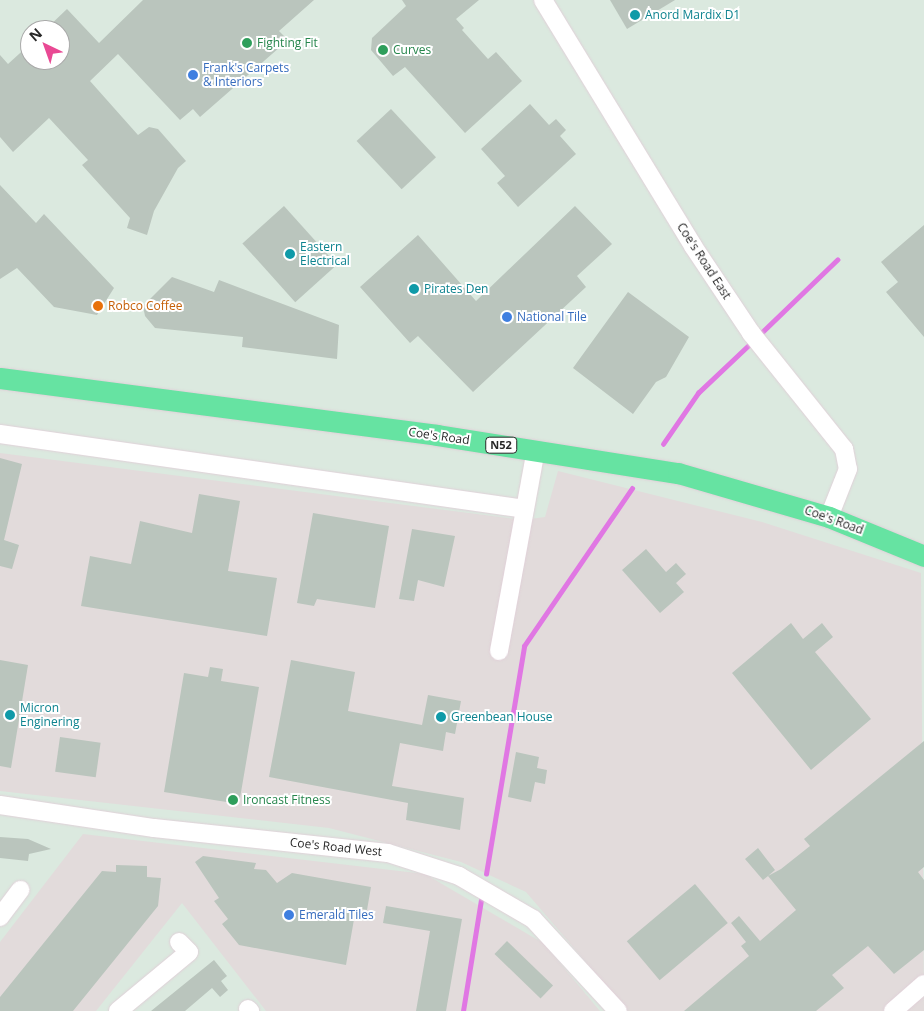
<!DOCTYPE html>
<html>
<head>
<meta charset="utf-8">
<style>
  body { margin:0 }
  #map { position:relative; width:924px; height:1011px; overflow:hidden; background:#dbe9df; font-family:"Open Sans",sans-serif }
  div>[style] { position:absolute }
  .industrial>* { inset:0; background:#e2dbdb }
  .stream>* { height:4.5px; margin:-2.25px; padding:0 2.25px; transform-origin:2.25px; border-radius:2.25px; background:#e077e3 }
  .building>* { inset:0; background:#bac5bd; transform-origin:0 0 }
  .roads { filter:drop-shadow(0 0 1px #e0d0d8) drop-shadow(0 0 1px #e0d0d8) }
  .minor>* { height:18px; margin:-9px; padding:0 9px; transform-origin:9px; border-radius:9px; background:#fff }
  .major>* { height:21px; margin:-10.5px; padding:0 10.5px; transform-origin:10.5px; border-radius:10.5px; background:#66e3a2 }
  .dots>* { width:14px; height:14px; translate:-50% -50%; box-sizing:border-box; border:2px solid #fff; border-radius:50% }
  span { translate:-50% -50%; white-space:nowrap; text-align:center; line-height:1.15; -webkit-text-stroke:4px #fff; paint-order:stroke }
  .shield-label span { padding:1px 4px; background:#fff; border:1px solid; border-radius:4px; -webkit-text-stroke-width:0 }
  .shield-label { font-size:11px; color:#282828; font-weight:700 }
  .culture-label { font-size:12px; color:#0d838f }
  .left { translate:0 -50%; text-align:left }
  .leisure-label { font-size:12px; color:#27864d }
  .shop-label { font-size:12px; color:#366cbe }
  .street-label { font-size:12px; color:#282828 }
  .food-label { font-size:12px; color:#c56008 }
  .north { position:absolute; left:20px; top:20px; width:50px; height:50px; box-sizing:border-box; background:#fff; border:1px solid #a9a9a9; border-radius:50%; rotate:318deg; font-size:14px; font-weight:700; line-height:20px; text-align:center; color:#282828 }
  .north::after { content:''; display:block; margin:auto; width:18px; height:22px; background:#e94994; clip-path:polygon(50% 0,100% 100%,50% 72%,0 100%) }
</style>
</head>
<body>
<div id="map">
  <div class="industrial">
    <i style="clip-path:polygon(0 453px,523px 520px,545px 517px,558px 471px,762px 522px,921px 573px,924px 1011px,628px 1011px,526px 892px,461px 862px,329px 828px,0 791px)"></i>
    <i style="clip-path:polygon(83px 834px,425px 874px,543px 943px,600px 1011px,266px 1011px,182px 903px,96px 1011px,0 1011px,0 942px)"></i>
  </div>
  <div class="stream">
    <i style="left:758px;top:336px;width:110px;rotate:-43.9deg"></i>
    <i style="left:663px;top:444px;width:62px;rotate:-55.5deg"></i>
    <i style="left:698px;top:393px;width:74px;rotate:-43.4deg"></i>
    <i style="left:486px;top:874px;width:231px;rotate:-80.5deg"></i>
    <i style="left:524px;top:646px;width:191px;rotate:-55.6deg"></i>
    <i style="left:463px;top:1011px;width:112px;rotate:-80.8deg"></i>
  </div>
  <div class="building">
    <i style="clip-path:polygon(143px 0,314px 0,279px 31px,288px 40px,200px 117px,193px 109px,180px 120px,118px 54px,90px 81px,138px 135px,149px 127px,158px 129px,186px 161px,178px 168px,154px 211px,147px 235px,127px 228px,130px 218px,82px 165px,88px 160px,49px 118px,13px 152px,0 137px,0 55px,8px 64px,30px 44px,30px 60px,60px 60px,60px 30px,45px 30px,67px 9px,99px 43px)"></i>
    <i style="clip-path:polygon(402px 0,479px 0,456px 19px,464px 28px,462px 30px,488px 59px,496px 52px,522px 81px,465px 133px,405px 67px,393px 76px,371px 50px,372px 38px,406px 6px)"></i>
    <i style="clip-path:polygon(610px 0,675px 0,627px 29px)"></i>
    <i style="clip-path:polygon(530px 104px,549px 125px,556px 119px,566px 130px,560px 136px,576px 154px,518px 207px,497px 183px,505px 176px,481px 149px)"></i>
    <i style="left:391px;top:109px;width:66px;height:47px;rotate:47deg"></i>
    <i style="clip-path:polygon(0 185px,36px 223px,44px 214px,114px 288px,97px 315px,54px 307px,17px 268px,0 279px)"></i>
    <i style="left:284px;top:206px;width:79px;height:56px;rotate:48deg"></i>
    <i style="clip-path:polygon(575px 206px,612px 244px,577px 276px,586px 287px,473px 392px,418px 336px,410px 343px,360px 287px,418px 235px,476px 301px)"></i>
    <i style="clip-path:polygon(924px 225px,924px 337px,886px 292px,898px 282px,881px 262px)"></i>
    <i style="clip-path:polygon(172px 277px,214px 292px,219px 280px,339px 325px,337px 359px,242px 347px,243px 337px,155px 328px,145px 316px,143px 306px)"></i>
    <i style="clip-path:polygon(628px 292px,689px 337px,666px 377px,656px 382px,633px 414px,573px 368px)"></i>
    <i style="clip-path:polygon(0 458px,22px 464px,4px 540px,19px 545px,12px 569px,0 566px)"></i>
    <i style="clip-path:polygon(199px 494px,240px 501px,228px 571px,277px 578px,267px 636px,81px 606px,90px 556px,131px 564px,140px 521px,192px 533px)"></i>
    <i style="clip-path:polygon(313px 513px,389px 526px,375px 608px,317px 599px,314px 606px,297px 603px)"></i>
    <i style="clip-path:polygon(412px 529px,455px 536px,444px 587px,418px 580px,414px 601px,399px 599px)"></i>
    <i style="clip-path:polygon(646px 549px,666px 572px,676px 563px,686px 574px,676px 583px,684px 592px,660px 613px,622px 570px)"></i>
    <i style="clip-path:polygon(791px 623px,803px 639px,822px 623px,833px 637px,815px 652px,871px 719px,811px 770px,732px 673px)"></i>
    <i style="clip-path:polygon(0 660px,28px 665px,11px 768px,0 766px)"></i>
    <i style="clip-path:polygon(291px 660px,355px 672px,348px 711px,422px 725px,428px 695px,461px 701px,455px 734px,446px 732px,443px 751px,400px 743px,392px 786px,464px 798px,460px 830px,406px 820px,408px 803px,269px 777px)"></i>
    <i style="clip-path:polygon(210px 667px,223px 669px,221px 681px,259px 687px,239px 804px,164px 792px,184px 673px,208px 677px)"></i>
    <i style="left:60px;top:737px;width:41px;height:35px;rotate:8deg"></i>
    <i style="clip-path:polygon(924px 741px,924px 867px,918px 872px,924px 880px,924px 950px,894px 974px,868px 946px,832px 975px,844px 988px,816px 1011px,684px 1011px,749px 956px,741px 946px,746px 942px,731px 923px,739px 916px,760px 941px,796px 910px,768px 876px,763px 880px,745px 859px,758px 848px,775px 870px,768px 876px,781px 869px,810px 846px,804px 839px)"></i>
    <i style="clip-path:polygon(516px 752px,539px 757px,537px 768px,547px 770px,545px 784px,535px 782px,531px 802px,508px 797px)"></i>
    <i style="clip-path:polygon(0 837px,28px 839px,51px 849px,29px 854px,28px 861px,0 858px)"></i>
    <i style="clip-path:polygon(203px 856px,256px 863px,254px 869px,266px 870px,277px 883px,292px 873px,371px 887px,367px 910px,356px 908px,346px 965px,239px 945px,222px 924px,228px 919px,214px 901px,219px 898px,195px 862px)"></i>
    <i style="clip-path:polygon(116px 865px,147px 866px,147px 877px,161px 878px,158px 906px,73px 1011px,0 1011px,0 997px,102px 871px,116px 872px)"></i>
    <i style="left:695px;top:884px;width:51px;height:89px;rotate:50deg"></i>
    <i style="clip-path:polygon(386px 906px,462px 919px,446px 1011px,416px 1011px,430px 931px,383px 923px)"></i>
    <i style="left:507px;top:941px;width:64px;height:18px;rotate:44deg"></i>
    <i style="clip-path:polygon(214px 960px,227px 976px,221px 981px,228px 990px,220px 997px,212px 988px,185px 1011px,151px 1011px)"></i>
  </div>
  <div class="roads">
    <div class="minor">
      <i style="left:543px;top:0;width:288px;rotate:58.6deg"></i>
      <i style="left:693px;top:246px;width:105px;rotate:56.3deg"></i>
      <i style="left:751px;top:333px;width:149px;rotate:51.3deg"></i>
      <i style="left:844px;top:449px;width:20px;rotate:79deg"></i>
      <i style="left:848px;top:469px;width:52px;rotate:111.6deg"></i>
      <i style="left:0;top:434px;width:530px;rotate:8.13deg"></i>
      <i style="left:499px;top:651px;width:204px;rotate:-79.6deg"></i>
      <i style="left:0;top:805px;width:156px;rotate:8.5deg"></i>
      <i style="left:154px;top:828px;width:235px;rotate:6.1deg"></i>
      <i style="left:388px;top:853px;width:75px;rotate:17.9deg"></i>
      <i style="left:459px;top:876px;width:86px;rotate:30.2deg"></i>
      <i style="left:533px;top:919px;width:125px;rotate:47.3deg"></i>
      <i style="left:0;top:917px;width:34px;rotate:-53deg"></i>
      <i style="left:248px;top:1009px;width:3px;rotate:45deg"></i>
      <i style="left:118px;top:1011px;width:92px;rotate:-39.7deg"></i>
      <i style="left:189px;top:952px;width:14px;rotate:-135deg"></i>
      <i style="left:893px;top:1011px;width:41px;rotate:-41.1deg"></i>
    </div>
    <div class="major">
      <i style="left:0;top:378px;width:441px;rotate:7.4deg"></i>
      <i style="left:437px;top:435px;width:244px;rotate:9deg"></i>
      <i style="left:678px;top:473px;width:157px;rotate:16.2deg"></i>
      <i style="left:829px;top:517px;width:103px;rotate:22.3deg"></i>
    </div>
  </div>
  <div class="dots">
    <i style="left:635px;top:15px;background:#0f9aa8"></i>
    <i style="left:247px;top:43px;background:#2e9e5b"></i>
    <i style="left:383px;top:50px;background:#2e9e5b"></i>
    <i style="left:193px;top:75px;background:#3f7fe0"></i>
    <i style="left:290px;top:254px;background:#0f9aa8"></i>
    <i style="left:414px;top:289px;background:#0f9aa8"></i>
    <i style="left:98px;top:306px;background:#e8710a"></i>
    <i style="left:507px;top:317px;background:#3f7fe0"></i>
    <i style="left:10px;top:715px;background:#0f9aa8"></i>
    <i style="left:441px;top:717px;background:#0f9aa8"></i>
    <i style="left:233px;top:800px;background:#2e9e5b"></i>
    <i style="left:289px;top:915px;background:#3f7fe0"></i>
  </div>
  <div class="shield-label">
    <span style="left:501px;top:445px">N52</span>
  </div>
  <div class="culture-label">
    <span class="left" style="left:645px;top:15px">Anord Mardix D1</span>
    <span class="left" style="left:300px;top:254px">Eastern<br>Electrical</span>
    <span class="left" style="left:424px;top:289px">Pirates Den</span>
    <span class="left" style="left:20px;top:715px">Micron<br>Enginering</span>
    <span class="left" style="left:451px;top:717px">Greenbean House</span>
  </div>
  <div class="leisure-label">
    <span class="left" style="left:257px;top:43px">Fighting Fit</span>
    <span class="left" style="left:393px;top:50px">Curves</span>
    <span class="left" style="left:243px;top:800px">Ironcast Fitness</span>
  </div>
  <div class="shop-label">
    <span class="left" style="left:203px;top:75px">Frank's Carpets<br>&amp; Interiors</span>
    <span class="left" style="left:517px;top:317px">National Tile</span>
    <span class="left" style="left:299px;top:915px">Emerald Tiles</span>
  </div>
  <div class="street-label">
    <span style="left:704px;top:261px;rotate:57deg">Coe's Road East</span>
    <span style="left:439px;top:436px;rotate:8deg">Coe's Road</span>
    <span style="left:834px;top:520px;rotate:20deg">Coe's Road</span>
    <span style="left:336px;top:847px;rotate:6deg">Coe's Road West</span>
  </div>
  <div class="food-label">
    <span class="left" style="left:108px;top:306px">Robco Coffee</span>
  </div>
  <div class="north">N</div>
</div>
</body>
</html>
